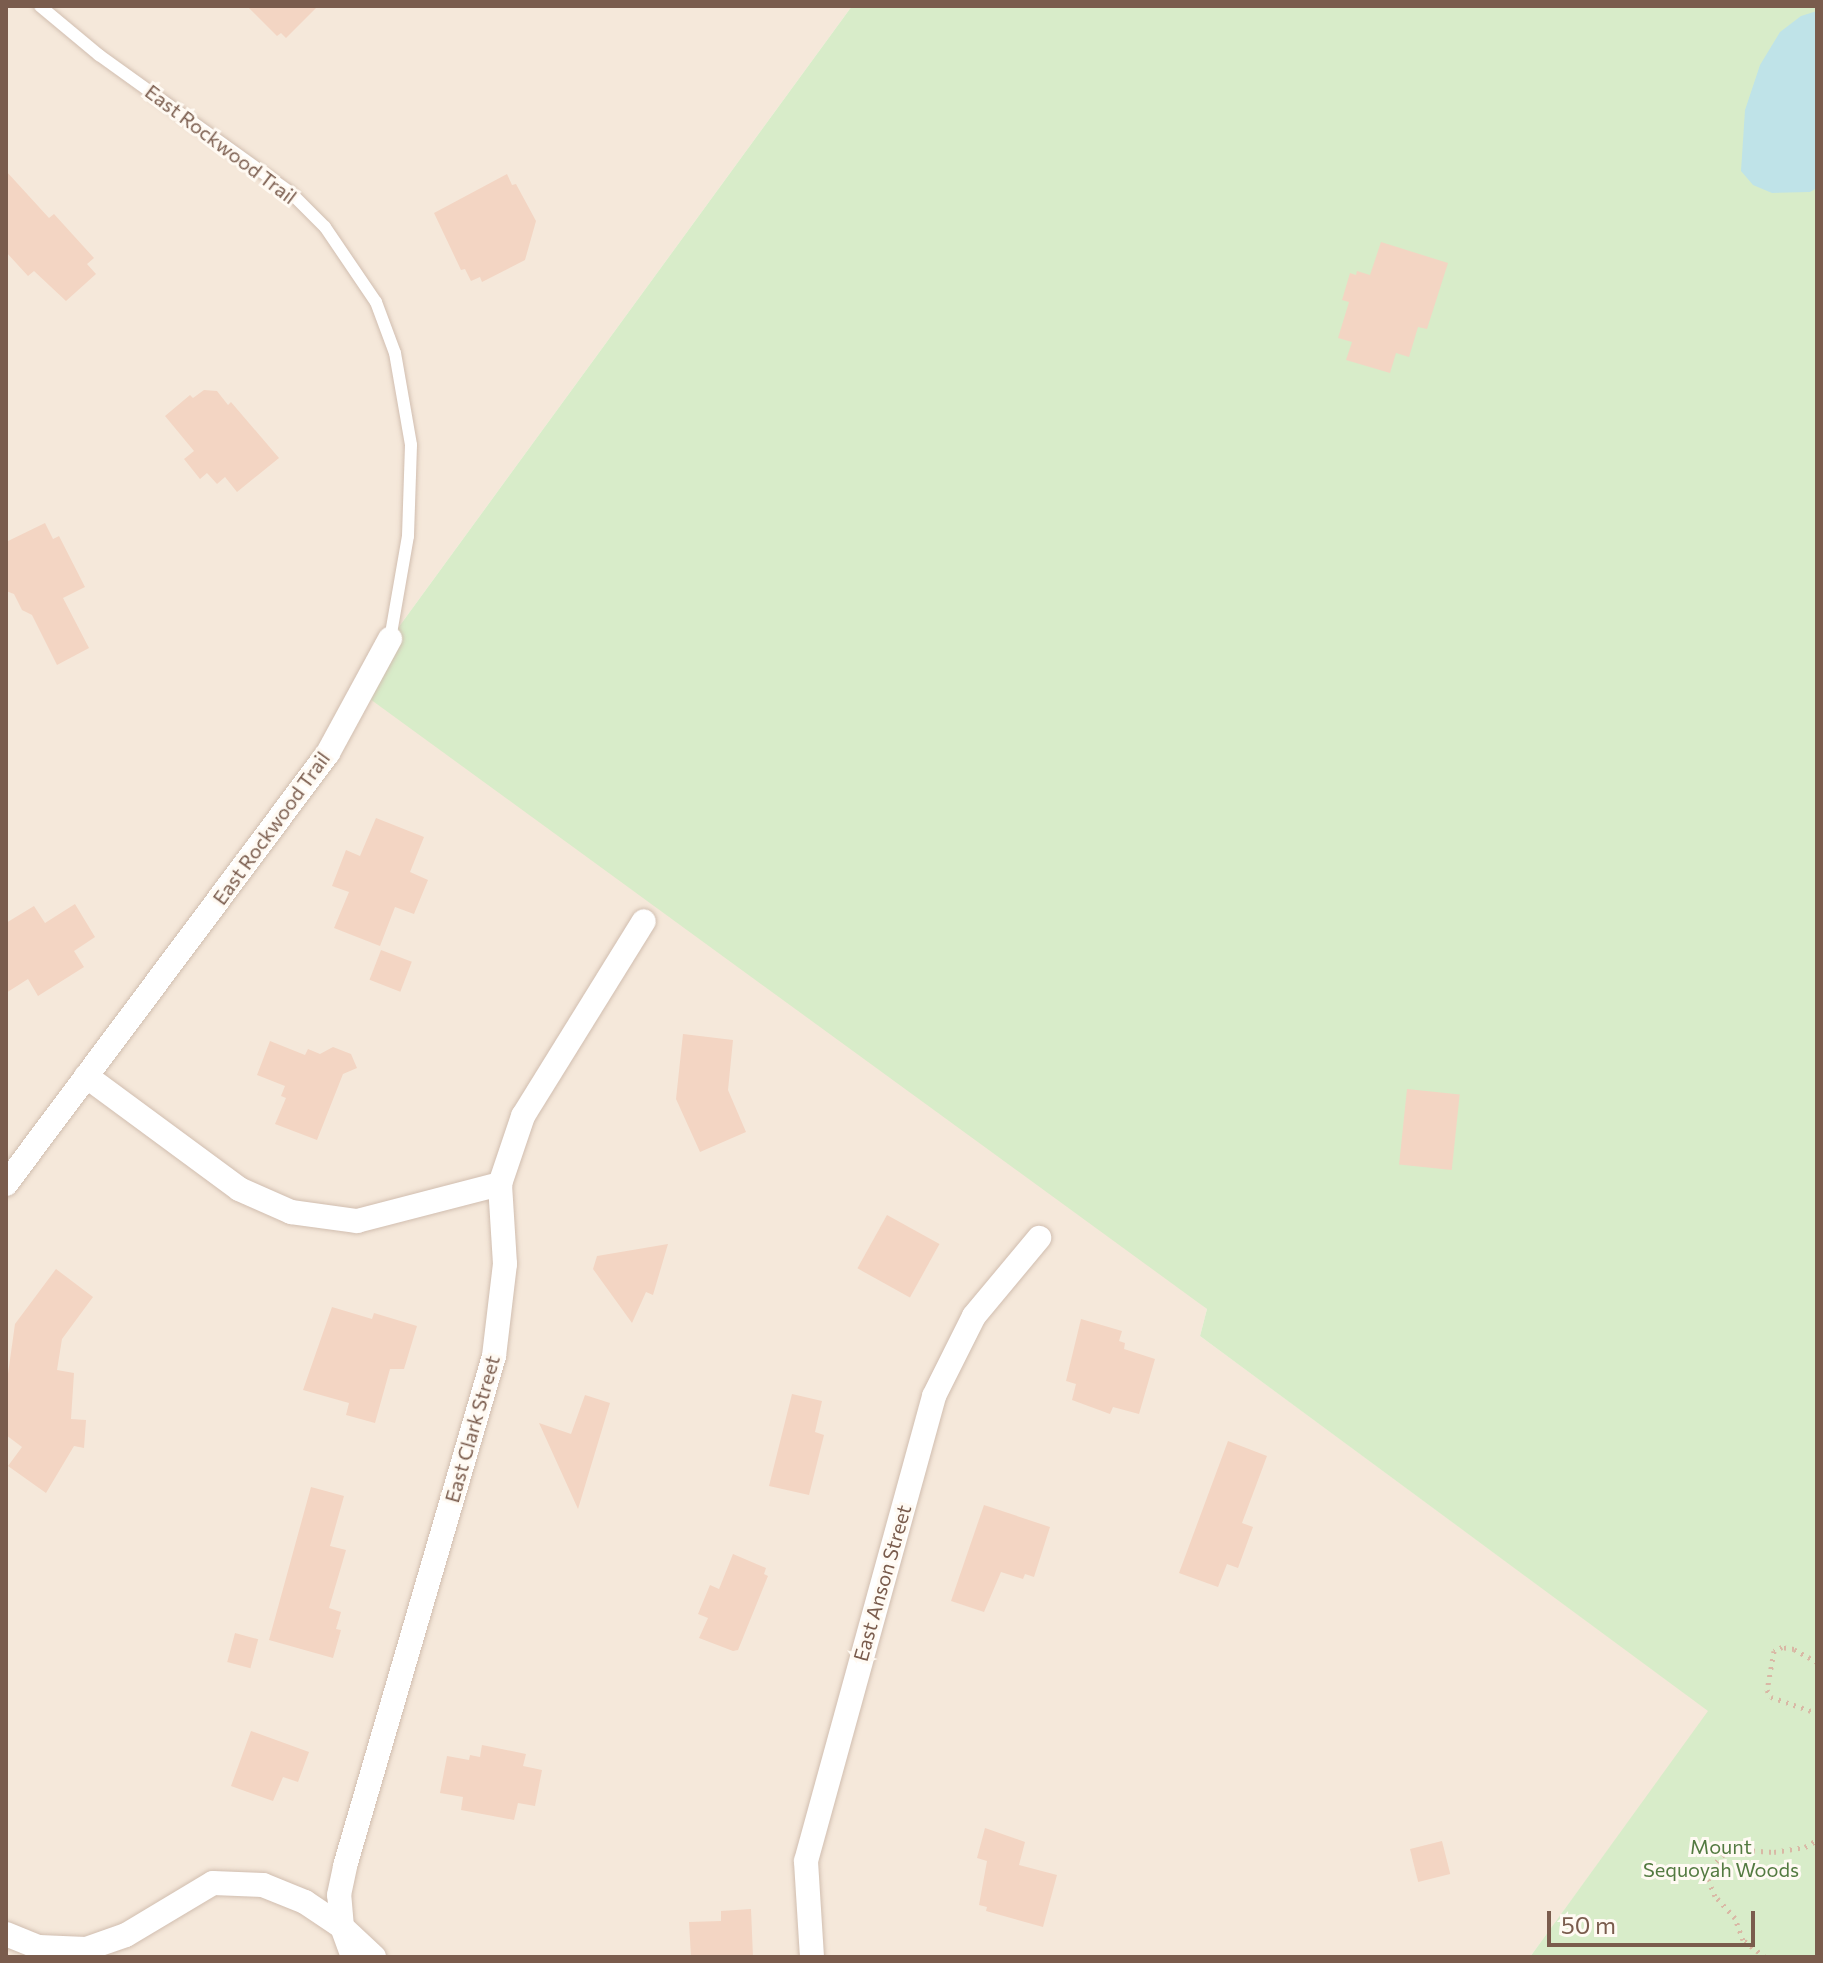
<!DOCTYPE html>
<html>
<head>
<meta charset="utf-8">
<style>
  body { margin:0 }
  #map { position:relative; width:1823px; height:1963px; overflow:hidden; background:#fdf6ec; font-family:Commissioner,sans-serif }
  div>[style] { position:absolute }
  .residential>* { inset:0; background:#f5e8da }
  .green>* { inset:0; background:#d8ecc9 }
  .water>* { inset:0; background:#bfe3e8 }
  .building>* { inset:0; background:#f3d5c3; transform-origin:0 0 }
  .path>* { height:5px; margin-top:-2.5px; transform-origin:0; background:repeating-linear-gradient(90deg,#d9b8a5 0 2px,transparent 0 8px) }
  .roads { filter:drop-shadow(0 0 2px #d1beb0) drop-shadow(0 0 2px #d1beb0) }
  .lane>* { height:12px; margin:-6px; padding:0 6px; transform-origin:6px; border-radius:6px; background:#fff }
  .street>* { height:24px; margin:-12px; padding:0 12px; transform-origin:12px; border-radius:12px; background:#fff }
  span { translate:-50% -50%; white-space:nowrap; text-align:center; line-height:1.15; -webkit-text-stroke:6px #fffaf3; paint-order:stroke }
  .street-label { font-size:20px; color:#7a5c4d }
  .park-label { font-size:20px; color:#537a41 }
  .frame { position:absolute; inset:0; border:8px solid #7a5c4d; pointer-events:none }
  .scale { position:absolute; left:1547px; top:1911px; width:208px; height:36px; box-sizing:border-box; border:4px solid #7a5c4d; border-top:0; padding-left:10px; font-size:24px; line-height:28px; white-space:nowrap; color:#7a5c4d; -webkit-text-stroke:6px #fffaf3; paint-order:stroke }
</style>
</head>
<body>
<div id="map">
  <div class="residential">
    <i style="clip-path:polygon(6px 6px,852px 6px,390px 639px,1207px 1309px,1200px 1336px,1709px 1711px,1530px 1957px,6px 1957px)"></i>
  </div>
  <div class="green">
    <i style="clip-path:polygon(852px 6px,1817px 6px,1817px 1957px,1530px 1957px,1708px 1711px,1200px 1336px,1207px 1309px,359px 691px,390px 639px)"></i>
  </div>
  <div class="water">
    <i style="clip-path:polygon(1817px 11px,1817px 188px,1810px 192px,1772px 193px,1753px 185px,1741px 171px,1745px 110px,1760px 65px,1780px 32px,1801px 16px)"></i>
  </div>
  <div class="building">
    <i style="clip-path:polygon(247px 6px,318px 6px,286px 38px,281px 33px,277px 36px)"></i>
    <i style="clip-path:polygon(6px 171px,49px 218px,54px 214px,94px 258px,87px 264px,96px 274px,66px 301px,34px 271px,28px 276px,6px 252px)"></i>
    <i style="clip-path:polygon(507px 174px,512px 185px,516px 184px,536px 221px,525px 260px,482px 282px,480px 277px,471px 281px,465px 269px,461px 270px,434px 213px)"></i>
    <i style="clip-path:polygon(1381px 242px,1448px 263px,1427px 329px,1418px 327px,1409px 357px,1396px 353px,1390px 373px,1346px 360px,1352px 342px,1338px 338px,1349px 302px,1342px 300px,1350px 273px,1356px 275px,1357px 271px,1370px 275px)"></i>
    <i style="clip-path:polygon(204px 390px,217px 391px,228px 405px,231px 402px,279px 458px,237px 492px,225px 477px,217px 484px,207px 473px,200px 479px,184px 459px,194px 451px,165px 416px,190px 395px,193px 398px)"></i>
    <i style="clip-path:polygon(45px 523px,53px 539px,59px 536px,85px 587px,63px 598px,89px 648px,57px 665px,32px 615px,22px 610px,14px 594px,6px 591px,6px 542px)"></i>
    <i style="clip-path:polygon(376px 818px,424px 837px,410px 872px,428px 880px,414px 914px,395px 907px,380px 946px,334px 928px,349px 892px,332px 886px,346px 850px,360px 856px)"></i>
    <i style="clip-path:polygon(75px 904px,95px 937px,74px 951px,84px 967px,38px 996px,28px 979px,6px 993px,6px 923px,34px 906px,45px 923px)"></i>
    <i style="left:381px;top:950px;width:33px;height:32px;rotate:21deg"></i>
    <i style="clip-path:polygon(683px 1034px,733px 1040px,728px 1090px,746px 1132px,700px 1152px,676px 1099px)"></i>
    <i style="clip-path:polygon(270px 1041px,305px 1055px,308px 1049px,320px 1054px,333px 1047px,351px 1054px,357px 1068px,343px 1074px,317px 1140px,275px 1124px,286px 1098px,281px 1096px,285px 1086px,257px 1075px)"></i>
    <i style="left:1407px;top:1089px;width:53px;height:76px;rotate:6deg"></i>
    <i style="left:887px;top:1215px;width:60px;height:61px;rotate:29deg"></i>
    <i style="clip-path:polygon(668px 1244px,653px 1295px,646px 1292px,632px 1323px,593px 1269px,597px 1256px)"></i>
    <i style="clip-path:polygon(56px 1269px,93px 1297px,62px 1339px,57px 1370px,74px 1373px,71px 1419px,86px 1420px,84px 1448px,74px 1446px,46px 1493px,8px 1466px,22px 1447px,6px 1435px,6px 1388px,15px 1324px)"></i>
    <i style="clip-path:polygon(332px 1307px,372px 1319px,374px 1313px,417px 1326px,404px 1369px,390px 1369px,375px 1423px,346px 1415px,349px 1403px,303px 1390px)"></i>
    <i style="clip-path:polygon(1081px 1319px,1122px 1331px,1119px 1341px,1125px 1343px,1124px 1349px,1155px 1359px,1139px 1414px,1113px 1407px,1110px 1414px,1072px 1400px,1076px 1384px,1066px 1381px)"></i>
    <i style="clip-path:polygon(792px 1394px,822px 1401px,815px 1432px,824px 1435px,809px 1495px,769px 1486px)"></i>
    <i style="clip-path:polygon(585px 1395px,610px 1403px,578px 1509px,539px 1423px,571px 1434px)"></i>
    <i style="clip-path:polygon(1228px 1441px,1267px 1456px,1242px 1523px,1253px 1527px,1238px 1568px,1227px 1564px,1218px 1587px,1179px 1573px)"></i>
    <i style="clip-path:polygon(311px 1487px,344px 1496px,330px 1546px,346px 1550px,329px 1608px,341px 1612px,336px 1629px,341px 1630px,333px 1658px,269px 1640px)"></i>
    <i style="clip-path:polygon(984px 1505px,1050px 1527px,1034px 1577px,1025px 1574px,1023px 1579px,1001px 1572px,984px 1612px,951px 1601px)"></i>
    <i style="clip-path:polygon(733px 1554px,766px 1568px,764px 1574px,768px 1576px,738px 1650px,733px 1651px,699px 1638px,708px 1618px,698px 1614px,710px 1585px,719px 1589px)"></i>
    <i style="left:235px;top:1633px;width:24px;height:30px;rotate:15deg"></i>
    <i style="clip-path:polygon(251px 1731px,309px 1752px,298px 1782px,283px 1777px,273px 1801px,231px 1786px)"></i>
    <i style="clip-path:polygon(482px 1745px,526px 1754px,523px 1766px,542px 1770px,535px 1806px,518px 1803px,514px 1820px,461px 1810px,463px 1797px,440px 1793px,447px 1756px,469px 1760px,470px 1755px,480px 1757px)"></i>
    <i style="clip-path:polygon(985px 1828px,1025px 1842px,1019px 1865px,1057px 1875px,1043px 1927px,986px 1911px,987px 1907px,979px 1905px,987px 1861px,977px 1858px)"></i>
    <i style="left:1442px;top:1841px;width:34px;height:33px;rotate:76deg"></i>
    <i style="clip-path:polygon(751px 1909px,753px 1957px,691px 1957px,689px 1922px,721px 1921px,721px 1911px)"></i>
  </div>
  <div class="path">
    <i style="left:1817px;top:1662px;width:26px;rotate:-151deg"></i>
    <i style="left:1794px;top:1649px;width:12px;rotate:-171deg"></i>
    <i style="left:1782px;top:1647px;width:9px;rotate:153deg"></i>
    <i style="left:1774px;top:1651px;width:40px;rotate:100deg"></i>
    <i style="left:1767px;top:1690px;width:8px;rotate:60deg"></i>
    <i style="left:1771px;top:1697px;width:49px;rotate:19.2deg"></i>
    <i style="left:1765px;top:1957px;width:28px;rotate:-142deg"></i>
    <i style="left:1743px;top:1940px;width:23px;rotate:-110deg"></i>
    <i style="left:1735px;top:1918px;width:30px;rotate:-132deg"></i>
    <i style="left:1715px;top:1896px;width:25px;rotate:-113deg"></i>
    <i style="left:1705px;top:1873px;width:34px;rotate:-45deg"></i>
    <i style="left:1729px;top:1849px;width:45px;rotate:3.8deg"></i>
    <i style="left:1774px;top:1852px;width:31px;rotate:-9deg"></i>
    <i style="left:1805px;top:1847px;width:14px;rotate:-30deg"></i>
  </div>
  <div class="roads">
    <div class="lane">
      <i style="left:40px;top:6px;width:77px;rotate:39.7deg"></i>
      <i style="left:99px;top:55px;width:236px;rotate:35.7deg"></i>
      <i style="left:291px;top:193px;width:48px;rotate:45deg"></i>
      <i style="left:325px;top:227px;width:91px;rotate:55.8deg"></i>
      <i style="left:376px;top:302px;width:54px;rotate:69.6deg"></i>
      <i style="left:395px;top:353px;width:93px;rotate:80.1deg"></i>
      <i style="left:411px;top:445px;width:91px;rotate:91.9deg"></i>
      <i style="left:408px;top:536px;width:105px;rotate:99.9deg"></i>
    </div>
    <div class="street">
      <i style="left:86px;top:1076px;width:190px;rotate:36.4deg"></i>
      <i style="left:239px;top:1189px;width:57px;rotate:23.9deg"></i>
      <i style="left:291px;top:1212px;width:67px;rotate:7.8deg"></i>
      <i style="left:357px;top:1221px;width:148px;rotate:-14.5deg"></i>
      <i style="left:6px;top:1184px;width:538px;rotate:-53.24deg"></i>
      <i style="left:328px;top:753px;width:130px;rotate:-61.5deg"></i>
      <i style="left:6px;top:1934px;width:35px;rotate:22deg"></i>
      <i style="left:39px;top:1947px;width:47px;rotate:2.4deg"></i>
      <i style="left:86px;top:1949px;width:42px;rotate:-19.3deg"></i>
      <i style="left:126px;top:1935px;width:101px;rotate:-30.9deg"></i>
      <i style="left:213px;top:1883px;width:50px;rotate:2.3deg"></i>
      <i style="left:263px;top:1885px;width:45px;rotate:22deg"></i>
      <i style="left:305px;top:1902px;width:45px;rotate:34deg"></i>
      <i style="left:342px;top:1927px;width:44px;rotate:43.2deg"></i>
      <i style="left:353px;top:1957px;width:32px;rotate:-110deg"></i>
      <i style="left:342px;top:1927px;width:32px;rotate:-95deg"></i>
      <i style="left:339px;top:1895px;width:30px;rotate:-78deg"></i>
      <i style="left:345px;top:1866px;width:531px;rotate:-73.71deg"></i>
      <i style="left:494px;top:1356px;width:93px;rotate:-83.2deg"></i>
      <i style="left:505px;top:1264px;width:80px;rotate:-93.6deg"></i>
      <i style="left:500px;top:1184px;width:72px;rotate:-71.3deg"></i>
      <i style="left:523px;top:1116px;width:229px;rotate:-58.2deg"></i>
      <i style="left:812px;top:1957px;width:96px;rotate:-93.6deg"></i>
      <i style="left:806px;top:1861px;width:482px;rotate:-74.6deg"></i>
      <i style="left:934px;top:1396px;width:89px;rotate:-63.4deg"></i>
      <i style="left:974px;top:1316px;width:102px;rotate:-50.2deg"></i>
    </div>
  </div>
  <div class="street-label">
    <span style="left:221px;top:144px;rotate:37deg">East Rockwood Trail</span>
    <span style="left:271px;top:828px;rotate:-54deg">East Rockwood Trail</span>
    <span style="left:472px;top:1429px;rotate:-74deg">East Clark Street</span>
    <span style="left:882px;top:1583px;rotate:-74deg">East Anson Street</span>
  </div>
  <div class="park-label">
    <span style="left:1721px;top:1858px">Mount<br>Sequoyah Woods</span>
  </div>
  <div class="frame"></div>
  <div class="scale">50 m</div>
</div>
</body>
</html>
